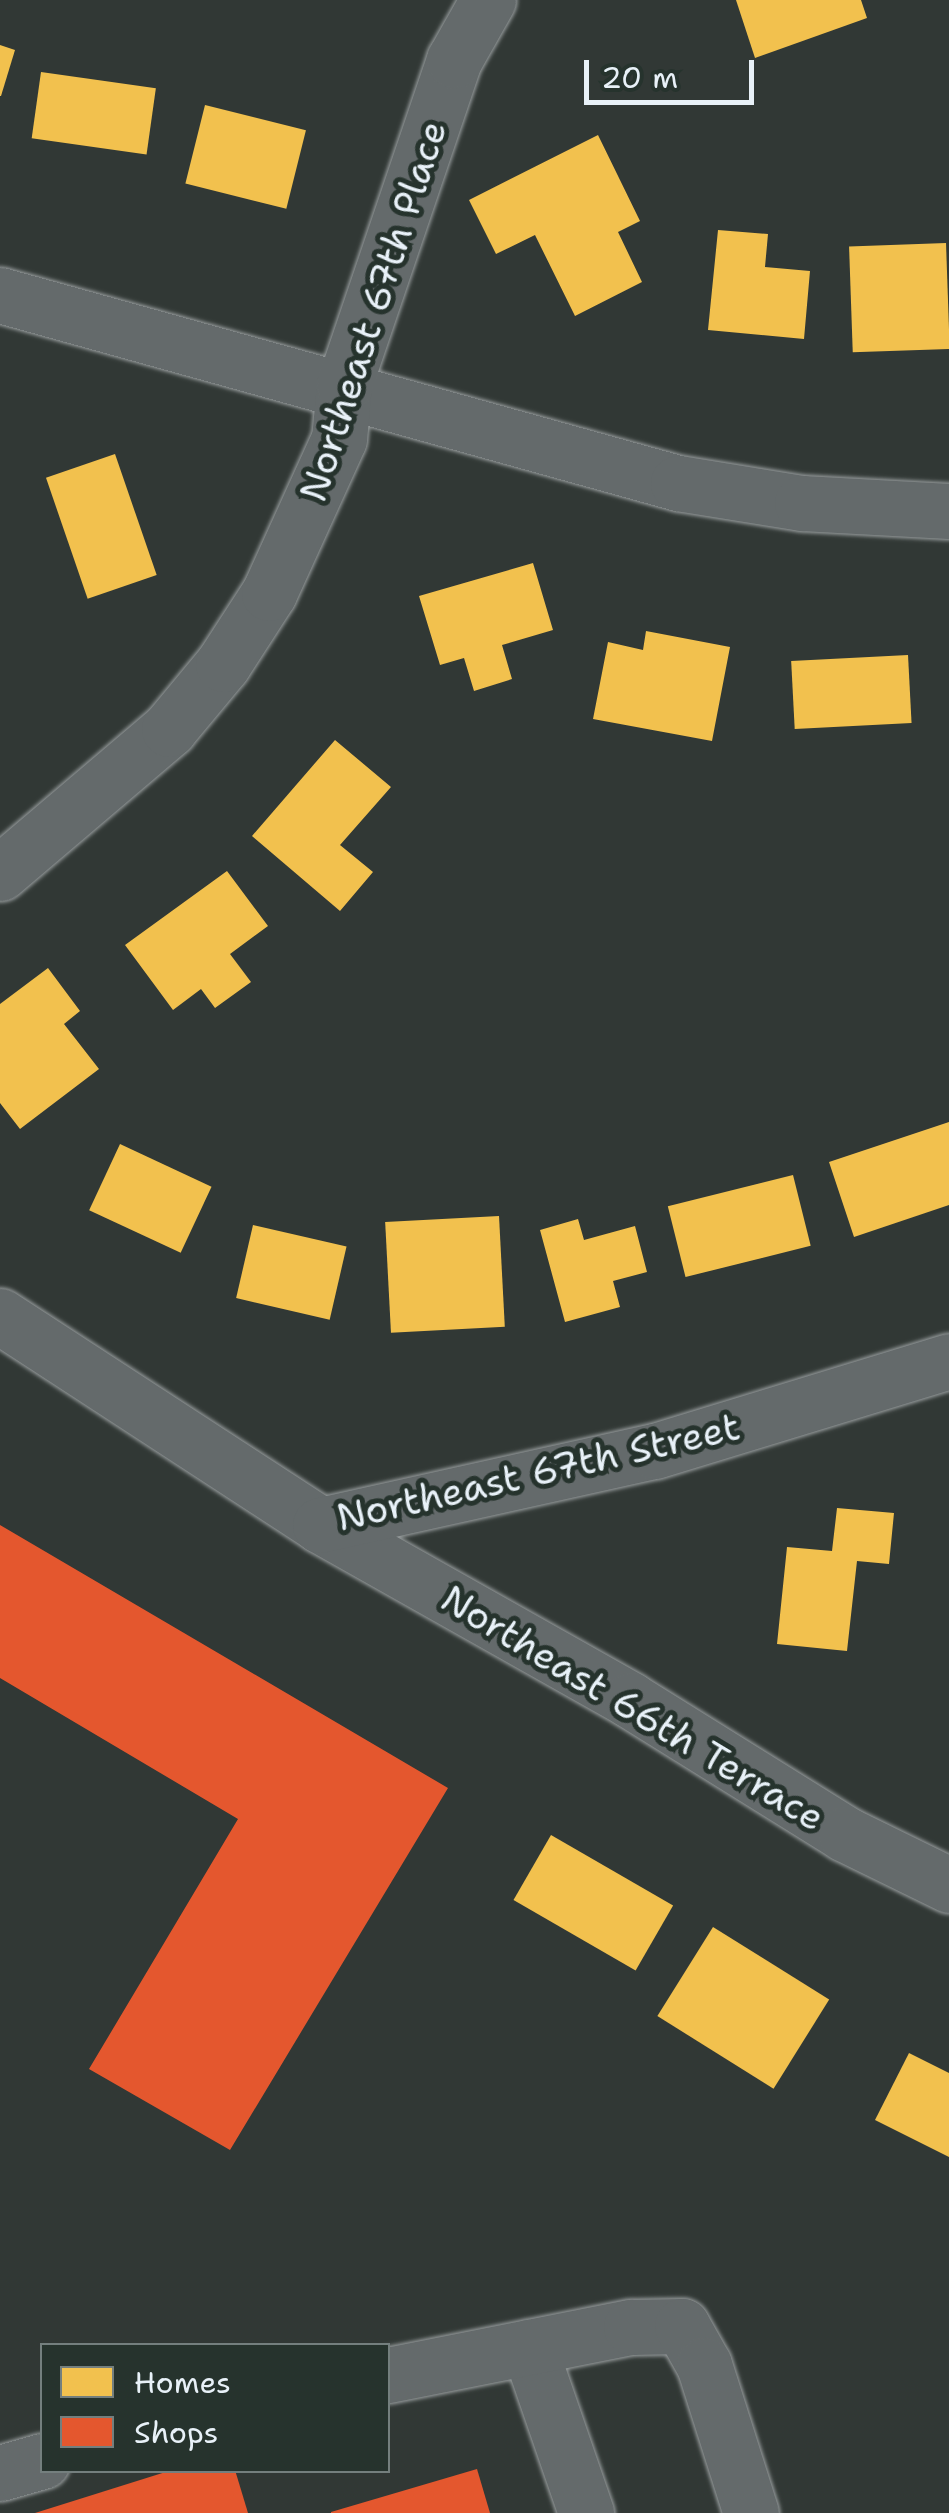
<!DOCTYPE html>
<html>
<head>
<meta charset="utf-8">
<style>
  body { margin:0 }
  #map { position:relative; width:949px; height:2513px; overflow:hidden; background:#313835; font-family:"Shantell Sans",sans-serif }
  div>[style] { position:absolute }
  .homes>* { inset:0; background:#f2c14e; transform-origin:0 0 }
  .shops>* { inset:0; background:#e4572e }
  .roads { filter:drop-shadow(0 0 2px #989d9e) drop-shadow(0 0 2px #989d9e) }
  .minor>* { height:55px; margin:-27.5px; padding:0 27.5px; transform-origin:27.5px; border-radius:27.5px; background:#646a6b }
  span { translate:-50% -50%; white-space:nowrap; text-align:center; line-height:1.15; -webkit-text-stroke:10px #26332d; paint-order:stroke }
  .street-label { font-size:38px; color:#e8f1f8 }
  .legend { position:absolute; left:40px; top:2343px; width:350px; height:130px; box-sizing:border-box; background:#26332d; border:2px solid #747f7e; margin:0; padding:12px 18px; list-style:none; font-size:30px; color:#e8f1f8 }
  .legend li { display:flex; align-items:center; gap:20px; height:50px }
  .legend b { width:50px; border:2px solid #747f7e }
  .scale { position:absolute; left:584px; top:60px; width:170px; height:45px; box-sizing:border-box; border:5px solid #e8f1f8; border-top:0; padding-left:12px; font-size:30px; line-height:35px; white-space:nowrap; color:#e8f1f8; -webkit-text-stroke:8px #26332d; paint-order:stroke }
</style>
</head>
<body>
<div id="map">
  <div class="homes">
    <i style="clip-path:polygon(736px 0,861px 0,867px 18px,755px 58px)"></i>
    <i style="clip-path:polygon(0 45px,15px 50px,1px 96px,0 96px)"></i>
    <i style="left:41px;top:72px;width:116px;height:67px;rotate:8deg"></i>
    <i style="left:205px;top:105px;width:104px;height:81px;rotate:14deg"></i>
    <i style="clip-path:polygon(598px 135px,640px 221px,618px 232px,642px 282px,575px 316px,535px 235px,496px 254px,469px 200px)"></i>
    <i style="clip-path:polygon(718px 230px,768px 234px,765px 267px,810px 271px,804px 339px,708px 330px)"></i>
    <i style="left:946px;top:243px;width:106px;height:97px;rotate:88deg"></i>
    <i style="left:115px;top:454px;width:128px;height:73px;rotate:71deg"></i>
    <i style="clip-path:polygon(533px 563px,553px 630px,502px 645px,512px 679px,474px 691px,464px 658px,440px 665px,419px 596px)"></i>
    <i style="clip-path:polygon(646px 631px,730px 647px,712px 741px,593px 719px,608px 642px,643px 650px)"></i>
    <i style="left:908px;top:655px;width:68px;height:117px;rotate:87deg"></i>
    <i style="clip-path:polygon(335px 740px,391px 787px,340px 845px,373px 872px,340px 911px,252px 836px)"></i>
    <i style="clip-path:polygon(227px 871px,268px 926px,230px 954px,251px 982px,215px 1008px,201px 989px,173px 1010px,125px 945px)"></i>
    <i style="clip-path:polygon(48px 968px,80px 1011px,64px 1024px,99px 1069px,20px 1129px,0 1103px,0 1004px)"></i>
    <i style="clip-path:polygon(949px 1122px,949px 1205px,854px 1237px,829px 1162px)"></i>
    <i style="left:120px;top:1144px;width:101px;height:73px;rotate:25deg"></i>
    <i style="left:793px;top:1175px;width:73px;height:129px;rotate:76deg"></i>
    <i style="left:499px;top:1216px;width:111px;height:114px;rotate:87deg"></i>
    <i style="clip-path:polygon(578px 1219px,584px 1240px,635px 1226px,647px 1272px,613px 1281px,620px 1307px,565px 1322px,540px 1230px)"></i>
    <i style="left:253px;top:1225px;width:96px;height:75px;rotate:13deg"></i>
    <i style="clip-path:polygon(837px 1508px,894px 1513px,889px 1564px,857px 1561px,847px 1651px,777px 1644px,787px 1547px,832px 1551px)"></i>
    <i style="left:551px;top:1835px;width:141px;height:75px;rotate:30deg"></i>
    <i style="left:713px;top:1927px;width:137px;height:105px;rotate:32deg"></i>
    <i style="clip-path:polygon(909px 2053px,949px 2073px,949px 2157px,875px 2120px)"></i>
  </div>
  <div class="shops">
    <i style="clip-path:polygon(0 1525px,448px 1788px,230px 2150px,89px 2069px,238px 1819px,0 1678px)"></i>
    <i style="clip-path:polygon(477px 2469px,490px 2513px,331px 2513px,331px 2512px)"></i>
    <i style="clip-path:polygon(172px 2470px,235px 2470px,248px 2513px,35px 2513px)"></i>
  </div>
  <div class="roads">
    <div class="minor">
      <i style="left:0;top:295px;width:704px;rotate:15.5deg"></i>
      <i style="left:678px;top:483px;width:126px;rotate:9.2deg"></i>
      <i style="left:802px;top:503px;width:147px;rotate:3.1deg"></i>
      <i style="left:0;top:873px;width:222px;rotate:-40.4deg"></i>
      <i style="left:169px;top:729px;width:85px;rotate:-50.3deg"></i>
      <i style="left:223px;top:664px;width:85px;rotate:-57.1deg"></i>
      <i style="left:269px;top:593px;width:169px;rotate:-65.6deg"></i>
      <i style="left:339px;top:439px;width:54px;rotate:-84.7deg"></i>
      <i style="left:344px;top:385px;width:343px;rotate:-71.3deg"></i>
      <i style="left:454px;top:60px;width:69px;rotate:-60.5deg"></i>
      <i style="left:0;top:1316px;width:382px;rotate:33.1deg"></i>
      <i style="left:320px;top:1525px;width:356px;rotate:29.4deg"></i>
      <i style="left:630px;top:1700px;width:253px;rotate:31.9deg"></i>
      <i style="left:845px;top:1834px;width:116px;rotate:26.1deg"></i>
      <i style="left:320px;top:1525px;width:343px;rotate:-12.5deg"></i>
      <i style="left:655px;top:1451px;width:307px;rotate:-17deg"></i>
      <i style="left:529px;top:2347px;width:176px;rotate:71deg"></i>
      <i style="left:388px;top:2375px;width:248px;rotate:-11.2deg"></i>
      <i style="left:631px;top:2327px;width:51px;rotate:-1.1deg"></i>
      <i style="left:682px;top:2326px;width:45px;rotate:60.6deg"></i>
      <i style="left:704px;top:2365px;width:155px;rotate:72.4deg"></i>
      <i style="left:0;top:2473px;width:44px;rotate:-15.9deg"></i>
    </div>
  </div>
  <div class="street-label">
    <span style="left:373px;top:311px;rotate:-72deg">Northeast 67th Place</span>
    <span style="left:538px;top:1472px;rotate:-13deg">Northeast 67th Street</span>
    <span style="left:633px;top:1708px;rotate:31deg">Northeast 66th Terrace</span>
  </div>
  <ul class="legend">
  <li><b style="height:28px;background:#f2c14e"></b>Homes</li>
  <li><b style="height:28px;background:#e4572e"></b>Shops</li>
  </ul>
  <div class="scale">20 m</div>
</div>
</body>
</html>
